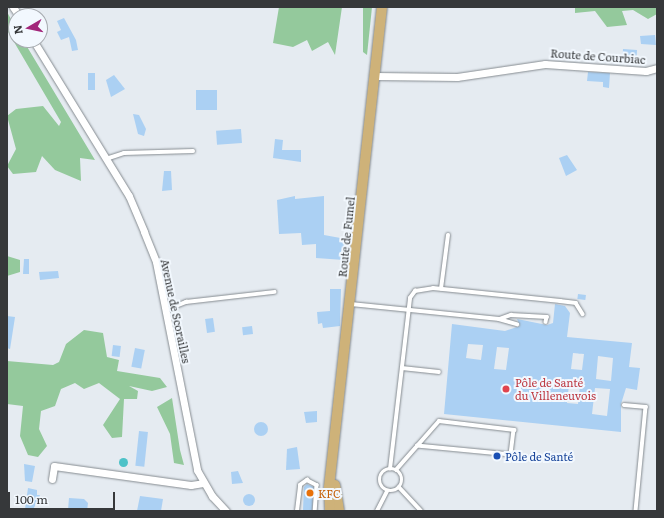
<!DOCTYPE html>
<html>
<head>
<meta charset="utf-8">
<style>
  body { margin:0 }
  #map { position:relative; width:664px; height:518px; overflow:hidden; background:#e5ebf1; font-family:Literata,serif }
  div>[style] { position:absolute }
  .green>* { inset:0; background:#94c99c }
  .water>* { inset:0; background:#4dc2c8 }
  .round { border-radius:50% }
  .building>* { inset:0; background:#abd0f3; transform-origin:0 0 }
  .roads { filter:drop-shadow(0 0 1px #858b90) drop-shadow(0 0 1px #858b90) }
  .service>* { height:3.5px; margin:-1.75px; padding:0 1.75px; transform-origin:1.75px; border-radius:1.75px; background:#fff }
  .service>.ring { margin:-1.75px; padding:0; box-sizing:content-box; background:none; border:3.5px solid #fff; border-radius:50% }
  .minor>* { height:7px; margin:-3.5px; padding:0 3.5px; transform-origin:3.5px; border-radius:3.5px; background:#fff }
  .primary>* { height:10px; margin:-5px; padding:0 5px; transform-origin:5px; border-radius:5px; background:#ceb279 }
  .dots>* { width:11px; height:11px; translate:-50% -50%; box-sizing:border-box; border:2px solid #f2f8fe; border-radius:50% }
  span { translate:-50% -50%; white-space:nowrap; text-align:center; line-height:1.15; -webkit-text-stroke:4px #f2f8fe; paint-order:stroke }
  .street-label { font-size:11px; color:#36383a }
  .health-label { font-size:11px; color:#be3a42 }
  .left { translate:0 -50%; text-align:left }
  .transit-label { font-size:11px; color:#164399 }
  .food-label { font-size:11px; color:#c56008 }
  .frame { position:absolute; inset:0; border:8px solid #36383a; pointer-events:none }
  .north { position:absolute; left:8px; top:8px; width:40px; height:40px; box-sizing:border-box; background:#f2f8fe; border:1px solid #a7abb0; border-radius:50%; rotate:261deg; font-size:11px; font-weight:700; line-height:16px; text-align:center; color:#36383a }
  .north::after { content:''; display:block; margin:auto; width:14px; height:18px; background:#a2267a; clip-path:polygon(50% 0,100% 100%,50% 72%,0 100%) }
  .scale { position:absolute; left:8px; top:492px; width:107px; height:18px; box-sizing:border-box; border:2px solid #36383a; border-top:0; padding-left:5px; font-size:12px; line-height:14px; white-space:nowrap; color:#36383a; -webkit-text-stroke:3px #f2f8fe; paint-order:stroke }
</style>
</head>
<body>
<div id="map">
  <div class="green">
    <i style="clip-path:polygon(279px 7px,347px 7px,342px 7px,335px 55px,328px 42px,312px 51px,307px 40px,293px 47px,273px 43px)"></i>
    <i style="clip-path:polygon(363px 7px,372px 7px,367px 55px,363px 52px)"></i>
    <i style="clip-path:polygon(575px 7px,657px 7px,657px 14px,648px 19px,633px 10px,622px 11px,627px 25px,607px 27px,595px 11px,575px 13px)"></i>
    <i style="clip-path:polygon(7px 12px,16px 28px,16px 40px,23px 40px,95px 160px,80px 158px,81px 181px,55px 170px,42px 156px,36px 172px,13px 174px,7px 166px,16px 149px,7px 116px,16px 109px,43px 106px,59px 126px,61px 122px,7px 30px)"></i>
    <i style="clip-path:polygon(7px 256px,20px 260px,20px 272px,7px 276px)"></i>
    <i style="clip-path:polygon(84px 330px,103px 333px,107px 357px,119px 360px,117px 371px,160px 378px,167px 387px,152px 391px,129px 386px,138px 391px,137px 399px,124px 399px,122px 437px,112px 438px,103px 425px,120px 399px,99px 383px,84px 389px,75px 383px,61px 389px,55px 406px,41px 411px,39px 429px,47px 446px,38px 457px,28px 455px,20px 436px,23px 406px,7px 404px,7px 361px,53px 365px,59px 362px,66px 344px)"></i>
    <i style="clip-path:polygon(172px 398px,180px 450px,184px 465px,174px 463px,170px 434px,157px 407px)"></i>
  </div>
  <div class="water">
    <i class="round" style="left:118.5px;top:457.5px;width:9px;height:9px"></i>
  </div>
  <div class="building">
    <i style="clip-path:polygon(64px 18px,76px 40px,78px 50px,72px 51px,69px 37px,61px 40px,57px 32px,61px 30px,57px 21px)"></i>
    <i style="clip-path:polygon(655px 35px,656px 45px,641px 44px,640px 36px)"></i>
    <i style="clip-path:polygon(623px 49px,637px 50px,636px 65px,622px 62px)"></i>
    <i style="clip-path:polygon(588px 72px,610px 73px,609px 88px,603px 87px,603px 82px,587px 81px)"></i>
    <i style="left:88px;top:73px;width:7px;height:17px"></i>
    <i style="clip-path:polygon(114px 75px,125px 89px,111px 97px,106px 80px)"></i>
    <i style="left:217px;top:90px;width:20px;height:21px;rotate:90deg"></i>
    <i style="clip-path:polygon(133px 114px,139px 115px,146px 129px,144px 136px,138px 134px)"></i>
    <i style="left:241px;top:129px;width:14px;height:25px;rotate:86deg"></i>
    <i style="clip-path:polygon(275px 139px,283px 140px,282px 150px,301px 150px,301px 162px,273px 158px)"></i>
    <i style="clip-path:polygon(567px 155px,577px 170px,566px 176px,559px 158px)"></i>
    <i style="clip-path:polygon(164px 171px,171px 171px,172px 190px,162px 191px)"></i>
    <i style="clip-path:polygon(295px 196px,295px 199px,324px 196px,324px 235px,346px 239px,344px 260px,316px 258px,316px 244px,302px 245px,301px 233px,279px 234px,277px 200px)"></i>
    <i style="clip-path:polygon(24px 259px,29px 259px,29px 274px,23px 274px)"></i>
    <i style="clip-path:polygon(58px 271px,59px 278px,40px 280px,39px 272px)"></i>
    <i style="clip-path:polygon(330px 289px,341px 289px,340px 326px,323px 328px,322px 323px,318px 324px,317px 312px,330px 311px)"></i>
    <i style="left:578px;top:294px;width:8px;height:5px;rotate:7deg"></i>
    <i style="clip-path:polygon(evenodd,555px 304px,565px 306px,570px 313px,567px 337px,632px 343px,629px 367px,640px 368px,637px 390px,626px 388px,621px 404px,621px 432px,444px 414px,452px 324px,505px 331px,520px 326px,517px 319px,547px 325px,553px 323px,555px 304px,468px 344px,483px 345px,481px 360px,466px 358px,468px 344px,555px 304px,497px 347px,509px 348px,506px 370px,494px 369px,497px 347px,555px 304px,573px 353px,584px 354px,582px 370px,571px 369px,573px 353px,555px 304px,598px 356px,613px 358px,611px 381px,596px 379px,598px 356px,555px 304px,569px 385px,580px 386px,578px 404px,567px 403px,569px 385px,555px 304px,595px 388px,610px 389px,607px 416px,592px 414px,595px 388px)"></i>
    <i style="clip-path:polygon(7px 316px,15px 317px,10px 349px,7px 348px)"></i>
    <i style="left:213px;top:318px;width:14px;height:8px;rotate:82deg"></i>
    <i style="left:252px;top:326px;width:8px;height:10px;rotate:83deg"></i>
    <i style="left:113px;top:345px;width:8px;height:11px;rotate:7deg"></i>
    <i style="left:135px;top:348px;width:10px;height:19px;rotate:11deg"></i>
    <i style="clip-path:polygon(317px 411px,317px 422px,306px 423px,304px 412px)"></i>
    <i class="round" style="left:254px;top:422px;width:14px;height:14px"></i>
    <i style="left:139px;top:431px;width:9px;height:35px;rotate:6deg"></i>
    <i style="clip-path:polygon(297px 447px,300px 469px,286px 470px,287px 449px)"></i>
    <i style="clip-path:polygon(24px 464px,35px 466px,32px 482px,25px 481px)"></i>
    <i style="clip-path:polygon(238px 471px,243px 483px,232px 484px,231px 472px)"></i>
    <i style="clip-path:polygon(307px 484px,314px 487px,312px 511px,303px 510px,304px 487px)"></i>
    <i style="clip-path:polygon(28px 488px,37px 490px,37px 495px,40px 495px,33px 510px,25px 509px)"></i>
    <i class="round" style="left:243px;top:494px;width:12px;height:12px"></i>
    <i style="clip-path:polygon(140px 496px,163px 499px,161px 511px,137px 511px)"></i>
    <i style="clip-path:polygon(69px 498px,84px 499px,88px 503px,87px 511px,68px 510px)"></i>
  </div>
  <div class="roads">
    <div class="service">
      <i style="left:106px;top:159px;width:19px;rotate:-18deg"></i>
      <i style="left:124px;top:153px;width:69px;rotate:-1.7deg"></i>
      <i style="left:441px;top:289px;width:54px;rotate:-82.6deg"></i>
      <i style="left:351px;top:304px;width:149px;rotate:5.8deg"></i>
      <i style="left:499px;top:319px;width:19px;rotate:16deg"></i>
      <i style="left:166px;top:310px;width:22px;rotate:-22deg"></i>
      <i style="left:186px;top:302px;width:89px;rotate:-6.5deg"></i>
      <i style="left:500px;top:319px;width:12px;rotate:-20deg"></i>
      <i style="left:511px;top:315px;width:36px;rotate:3deg"></i>
      <i style="left:547px;top:317px;width:5px;rotate:101deg"></i>
      <i style="left:402px;top:368px;width:37px;rotate:6deg"></i>
      <i style="left:624px;top:405px;width:22px;rotate:5deg"></i>
      <i style="left:646px;top:407px;width:104px;rotate:95.5deg"></i>
      <i style="left:390px;top:469px;width:172px;rotate:-83.3deg"></i>
      <i style="left:410px;top:298px;width:9px;rotate:-54deg"></i>
      <i style="left:415px;top:291px;width:18px;rotate:-9deg"></i>
      <i style="left:433px;top:288px;width:128px;rotate:5.8deg"></i>
      <i style="left:560px;top:301px;width:16px;rotate:7deg"></i>
      <i style="left:576px;top:303px;width:13px;rotate:58deg"></i>
      <i class="ring" style="left:380px;top:469px;width:18.5px;height:18.5px"></i>
      <i style="left:396px;top:470px;width:65px;rotate:-48.7deg"></i>
      <i style="left:439px;top:421px;width:76px;rotate:6.8deg"></i>
      <i style="left:514px;top:430px;width:25px;rotate:97deg"></i>
      <i style="left:511px;top:455px;width:94px;rotate:-174.5deg"></i>
      <i style="left:399px;top:487px;width:33px;rotate:47deg"></i>
      <i style="left:297px;top:511px;width:26px;rotate:-83deg"></i>
      <i style="left:300px;top:485px;width:9px;rotate:-36deg"></i>
      <i style="left:307px;top:480px;width:11px;rotate:27deg"></i>
      <i style="left:317px;top:485px;width:26px;rotate:94deg"></i>
      <i style="left:377px;top:511px;width:22px;rotate:-63deg"></i>
    </div>
    <div class="minor">
      <i style="left:13px;top:7px;width:11px;rotate:56deg"></i>
      <i style="left:33px;top:40px;width:183px;rotate:58.4deg"></i>
      <i style="left:129px;top:196px;width:39px;rotate:67deg"></i>
      <i style="left:144px;top:232px;width:32px;rotate:68deg"></i>
      <i style="left:156px;top:262px;width:212px;rotate:78.8deg"></i>
      <i style="left:197px;top:470px;width:30px;rotate:60deg"></i>
      <i style="left:212px;top:496px;width:21px;rotate:47deg"></i>
      <i style="left:375px;top:76px;width:82px;rotate:0.7deg"></i>
      <i style="left:457px;top:77px;width:89px;rotate:-8.4deg"></i>
      <i style="left:545px;top:64px;width:101px;rotate:4deg"></i>
      <i style="left:646px;top:71px;width:11px;rotate:-15deg"></i>
      <i style="left:52px;top:479px;width:13px;rotate:-81deg"></i>
      <i style="left:54px;top:466px;width:138px;rotate:7.9deg"></i>
      <i style="left:191px;top:485px;width:12px;rotate:-9deg"></i>
    </div>
    <div class="primary">
      <i style="left:335px;top:485px;width:26px;rotate:81deg"></i>
      <i style="left:330px;top:511px;width:24px;rotate:-92deg"></i>
      <i style="left:329px;top:487px;width:483px;rotate:-83.7deg"></i>
    </div>
  </div>
  <div class="dots">
    <i style="left:506px;top:389px;background:#e0444e"></i>
    <i style="left:497px;top:456px;background:#1a4fb4"></i>
    <i style="left:310px;top:493px;background:#e8710a"></i>
  </div>
  <div class="street-label">
    <span style="left:598px;top:56px;rotate:4deg">Route de Courbiac</span>
    <span style="left:346px;top:237px;rotate:-84deg">Route de Fumel</span>
    <span style="left:176px;top:311px;rotate:78deg">Avenue de Scorailles</span>
  </div>
  <div class="health-label">
    <span class="left" style="left:515px;top:389px">Pôle de Santé<br>du Villeneuvois</span>
  </div>
  <div class="transit-label">
    <span class="left" style="left:505px;top:456px">Pôle de Santé</span>
  </div>
  <div class="food-label">
    <span class="left" style="left:318px;top:493px">KFC</span>
  </div>
  <div class="frame"></div>
  <div class="north">N</div>
  <div class="scale">100 m</div>
</div>
</body>
</html>
